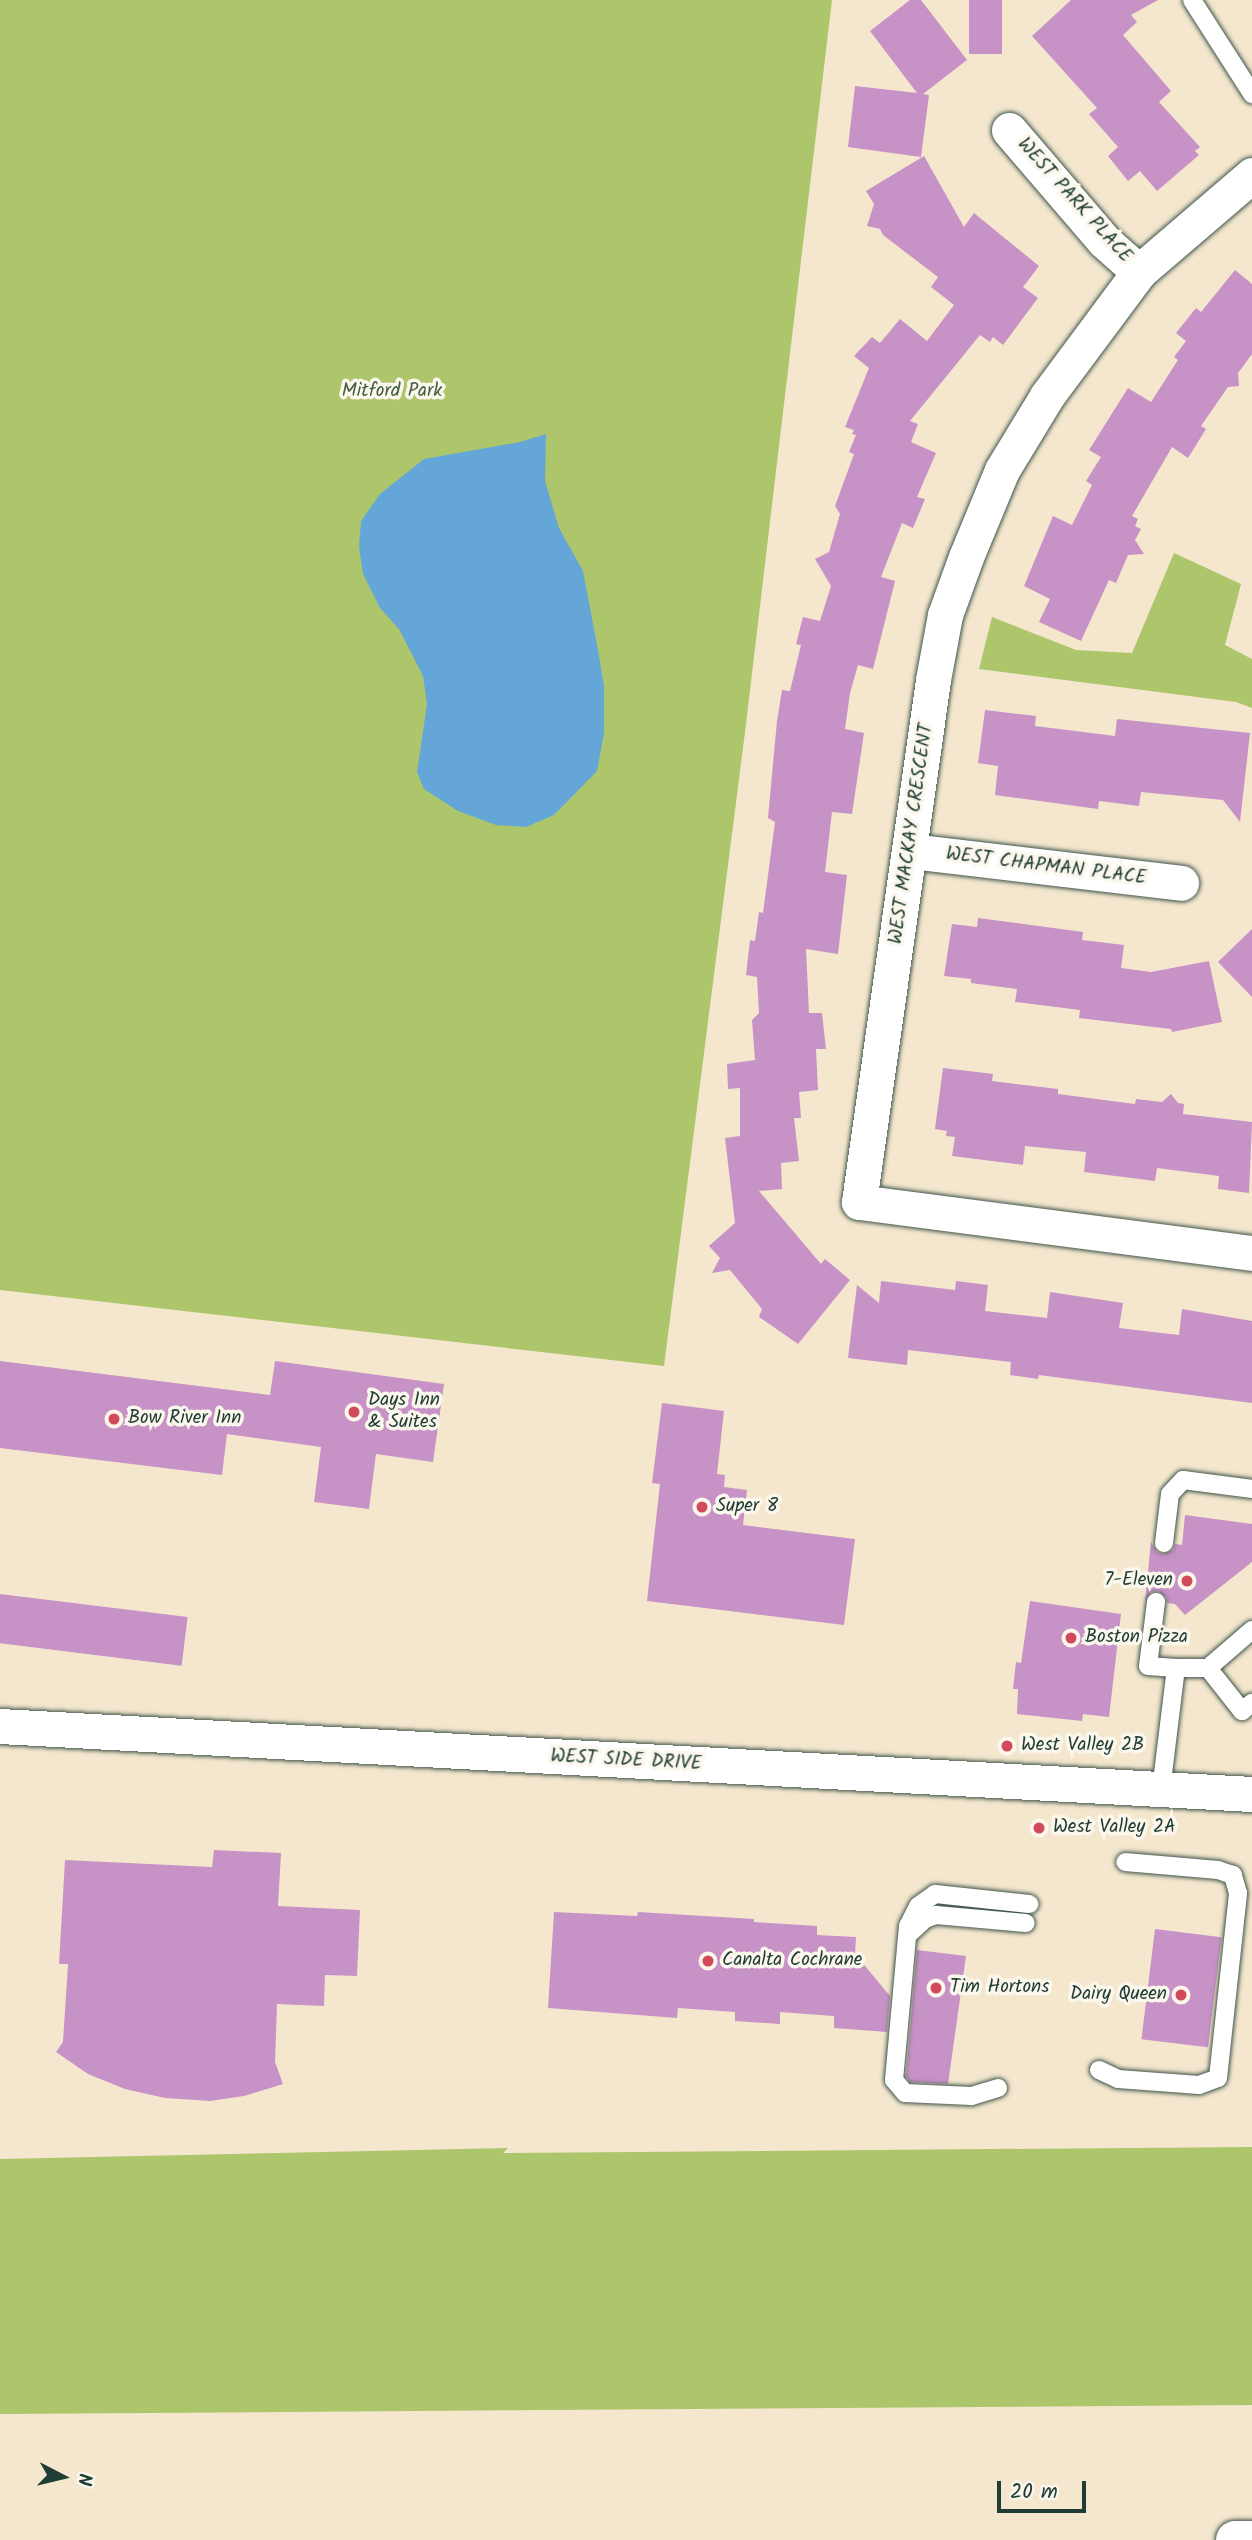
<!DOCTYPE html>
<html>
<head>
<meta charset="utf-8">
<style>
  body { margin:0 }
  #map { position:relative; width:1252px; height:2540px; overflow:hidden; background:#f4e7ce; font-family:Kalam,sans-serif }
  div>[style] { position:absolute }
  .green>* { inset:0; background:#adc56b }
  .water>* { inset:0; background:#64a6d8 }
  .building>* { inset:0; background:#c792c6; transform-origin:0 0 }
  .roads { filter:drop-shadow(0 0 2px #3f564b) drop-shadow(0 0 2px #3f564b) }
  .service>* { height:18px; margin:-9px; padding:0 9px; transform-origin:9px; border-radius:9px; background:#fff }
  .minor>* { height:35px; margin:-17.5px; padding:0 17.5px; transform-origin:17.5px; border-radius:17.5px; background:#fff }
  .primary>* { height:38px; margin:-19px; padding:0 19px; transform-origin:19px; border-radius:19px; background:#fff }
  .dots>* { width:19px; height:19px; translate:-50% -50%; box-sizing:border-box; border:4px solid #fbf7ec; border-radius:50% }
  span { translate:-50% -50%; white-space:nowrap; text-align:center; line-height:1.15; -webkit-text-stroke:7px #fbf7ec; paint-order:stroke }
  .street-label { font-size:19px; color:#1f3d34 }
  .park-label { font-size:19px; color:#425f42 }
  .poi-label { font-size:19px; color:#1f3d34 }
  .left { translate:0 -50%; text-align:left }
  .right { translate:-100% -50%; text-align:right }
  .north { position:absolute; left:28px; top:2442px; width:70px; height:70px; -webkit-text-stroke:5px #fbf7ec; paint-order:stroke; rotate:97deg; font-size:19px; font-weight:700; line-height:28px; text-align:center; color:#1f3d34 }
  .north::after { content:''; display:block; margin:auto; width:24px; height:32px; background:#1f3d34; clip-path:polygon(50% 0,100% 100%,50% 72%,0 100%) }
  .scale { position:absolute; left:997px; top:2481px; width:89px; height:32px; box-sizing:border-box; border:4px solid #1f3d34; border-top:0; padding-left:9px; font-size:21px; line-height:24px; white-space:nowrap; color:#1f3d34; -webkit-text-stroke:5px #fbf7ec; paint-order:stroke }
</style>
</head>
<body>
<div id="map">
  <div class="green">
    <i style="clip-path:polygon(0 0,832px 0,745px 732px,664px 1366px,0 1290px)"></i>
    <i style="clip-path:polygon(1174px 553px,1241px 584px,1225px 645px,1252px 659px,1252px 708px,1236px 702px,979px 669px,992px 617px,1076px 650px,1132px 653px)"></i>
    <i style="clip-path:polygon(1252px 2147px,1252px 2405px,0 2414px,0 2159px,508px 2148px,503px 2153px)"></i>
  </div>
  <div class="water">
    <i style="clip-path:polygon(546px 434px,545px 481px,559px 528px,583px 571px,597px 645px,604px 686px,604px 733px,597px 771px,554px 815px,526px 827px,496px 825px,458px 811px,424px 789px,417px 772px,427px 704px,423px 676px,399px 629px,380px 608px,363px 574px,359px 547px,361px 521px,380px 494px,424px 459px,520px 442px)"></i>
  </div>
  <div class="building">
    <i style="clip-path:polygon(910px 0,921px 0,967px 60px,923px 94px,929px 95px,921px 157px,848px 147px,855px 86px,917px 93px,870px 31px)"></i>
    <i style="left:969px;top:0;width:33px;height:54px"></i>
    <i style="clip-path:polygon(1071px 0,1158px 0,1131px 15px,1137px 22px,1123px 35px,1171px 91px,1159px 102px,1200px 147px,1195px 151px,1199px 155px,1157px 191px,1140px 171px,1128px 181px,1108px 156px,1118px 147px,1089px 114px,1097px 108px,1032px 36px)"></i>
    <i style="clip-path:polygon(924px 156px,964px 227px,974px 213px,1039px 266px,1023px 287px,1038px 298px,1003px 345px,993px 337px,990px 342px,980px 335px,910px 421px,918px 424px,911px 442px,936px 453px,917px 497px,925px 499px,913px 528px,902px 523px,881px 577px,895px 581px,873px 669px,858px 665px,850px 693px,845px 729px,864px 733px,852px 814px,832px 812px,825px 872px,847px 875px,838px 954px,806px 949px,809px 1013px,822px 1013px,826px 1049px,816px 1049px,818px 1090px,799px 1092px,801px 1118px,794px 1118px,799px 1161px,781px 1163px,782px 1189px,759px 1191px,821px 1264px,825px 1259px,850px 1280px,798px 1344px,759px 1317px,762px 1309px,730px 1270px,712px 1273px,720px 1258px,709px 1246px,735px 1223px,725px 1138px,740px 1136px,740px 1088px,728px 1089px,727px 1064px,755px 1060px,752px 1020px,759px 1013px,757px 977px,746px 975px,750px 940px,755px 941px,759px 912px,763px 913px,775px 822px,768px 818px,777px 721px,782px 690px,790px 691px,801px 645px,796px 644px,803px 617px,820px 621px,831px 586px,815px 559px,829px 552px,840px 514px,835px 506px,854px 454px,849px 452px,856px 435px,852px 434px,854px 430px,845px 427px,869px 368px,854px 356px,872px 337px,880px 343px,900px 319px,927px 341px,954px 305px,931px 287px,938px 277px,883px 235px,880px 229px,867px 226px,874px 204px,866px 191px)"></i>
    <i style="clip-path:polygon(1235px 270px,1252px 284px,1252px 354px,1238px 373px,1239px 386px,1228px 387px,1201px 426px,1206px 429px,1188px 458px,1172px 447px,1132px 516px,1138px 519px,1135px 526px,1141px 529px,1135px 540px,1144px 554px,1128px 555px,1116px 583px,1109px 580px,1081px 641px,1039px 622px,1050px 599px,1024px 586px,1053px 516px,1072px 525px,1092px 485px,1086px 481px,1101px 457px,1089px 450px,1128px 388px,1151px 402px,1178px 360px,1174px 357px,1186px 341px,1176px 333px,1196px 308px,1201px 312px)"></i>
    <i style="clip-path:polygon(985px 710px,1036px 716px,1035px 726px,1115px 736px,1117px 719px,1250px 733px,1240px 822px,1223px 800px,1141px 792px,1139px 806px,1099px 801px,1098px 809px,995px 795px,998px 766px,978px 763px)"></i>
    <i style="clip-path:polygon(978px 918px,1083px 932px,1082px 940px,1124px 945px,1121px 968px,1151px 972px,1209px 961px,1222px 1022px,1172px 1032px,1171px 1029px,1079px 1018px,1080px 1010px,1015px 1002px,1017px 989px,971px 983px,971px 979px,944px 976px,952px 924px,977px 927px)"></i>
    <i style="clip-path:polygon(1252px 929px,1252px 997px,1218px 962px)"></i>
    <i style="clip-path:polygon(943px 1068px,993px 1074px,992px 1081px,1058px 1089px,1058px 1094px,1135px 1104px,1136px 1099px,1162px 1102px,1171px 1094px,1178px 1103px,1184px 1104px,1183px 1114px,1252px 1122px,1249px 1193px,1218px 1189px,1219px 1176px,1157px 1168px,1155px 1181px,1084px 1172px,1086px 1152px,1025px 1146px,1023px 1165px,952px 1156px,955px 1137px,946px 1136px,947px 1131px,935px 1129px)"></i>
    <i style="clip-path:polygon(881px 1281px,955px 1290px,956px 1281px,988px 1285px,985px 1311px,1047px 1318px,1050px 1292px,1123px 1303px,1119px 1328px,1179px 1335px,1182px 1309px,1252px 1321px,1252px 1403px,1039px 1375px,1038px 1379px,1010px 1375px,1011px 1362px,908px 1350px,907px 1365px,848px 1358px,857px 1285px,879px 1303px)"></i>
    <i style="clip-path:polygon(0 1361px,270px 1395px,275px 1361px,444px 1384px,433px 1462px,376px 1454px,369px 1509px,314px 1502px,321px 1447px,227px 1434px,222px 1475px,0 1448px)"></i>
    <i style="clip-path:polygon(662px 1403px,724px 1411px,717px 1474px,725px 1475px,724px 1487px,747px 1490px,743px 1525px,855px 1539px,844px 1625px,647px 1601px,660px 1484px,652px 1483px)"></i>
    <i style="clip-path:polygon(1185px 1515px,1252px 1524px,1252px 1562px,1185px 1615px,1175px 1604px,1167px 1603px,1166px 1597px,1158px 1591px,1151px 1592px,1145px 1601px,1151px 1542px,1157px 1552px,1163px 1554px,1173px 1550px,1175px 1544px,1182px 1545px)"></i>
    <i style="left:0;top:1594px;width:189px;height:49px;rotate:7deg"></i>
    <i style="clip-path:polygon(1030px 1601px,1121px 1614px,1109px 1717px,1083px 1714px,1082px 1721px,1017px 1714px,1018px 1689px,1013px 1689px,1016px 1662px,1021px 1663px)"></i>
    <i style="clip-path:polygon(214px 1850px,281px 1853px,278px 1906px,360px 1910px,357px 1976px,325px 1975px,324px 2006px,277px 2004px,275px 2062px,283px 2084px,244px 2096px,210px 2101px,165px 2098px,125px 2089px,88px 2074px,56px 2052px,63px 2042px,68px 1964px,59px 1964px,65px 1860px,212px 1867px)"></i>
    <i style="clip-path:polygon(554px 1912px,637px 1916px,638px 1912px,754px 1919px,754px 1922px,817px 1926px,817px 1935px,856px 1937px,855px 1954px,890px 1996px,887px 2032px,834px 2028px,834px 2016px,780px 2012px,780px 2024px,735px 2021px,735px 2012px,678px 2008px,677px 2018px,548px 2008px)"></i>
    <i style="left:1155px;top:1929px;width:67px;height:111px;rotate:7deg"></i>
    <i style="clip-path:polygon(917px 1950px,966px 1956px,948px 2084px,910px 2082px,906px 2076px)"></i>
  </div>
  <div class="roads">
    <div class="service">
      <i style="left:1192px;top:0;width:112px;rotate:57.4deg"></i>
      <i style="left:1164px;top:1543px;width:49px;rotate:-83deg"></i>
      <i style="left:1170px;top:1494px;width:19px;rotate:-47deg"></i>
      <i style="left:1183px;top:1480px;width:70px;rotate:7.4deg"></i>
      <i style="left:1156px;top:1602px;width:64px;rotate:97.1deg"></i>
      <i style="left:1148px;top:1666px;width:28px;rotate:4deg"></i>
      <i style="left:1252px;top:1630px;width:58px;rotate:139.2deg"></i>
      <i style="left:1208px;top:1668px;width:55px;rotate:51.7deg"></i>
      <i style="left:1242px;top:1711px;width:13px;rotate:-39deg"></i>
      <i style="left:1161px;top:1790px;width:123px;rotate:-83deg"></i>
      <i style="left:1176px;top:1668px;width:32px"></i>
      <i style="left:910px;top:1933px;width:21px;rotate:-43deg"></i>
      <i style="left:925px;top:1919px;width:12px;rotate:-20deg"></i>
      <i style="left:936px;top:1915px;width:90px;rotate:5.1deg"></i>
      <i style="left:1099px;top:2070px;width:21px;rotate:25deg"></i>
      <i style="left:1118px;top:2079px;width:81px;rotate:4.2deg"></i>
      <i style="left:1199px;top:2085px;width:20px;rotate:-20deg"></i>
      <i style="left:1218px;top:2078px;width:186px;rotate:-83.8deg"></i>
      <i style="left:1238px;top:1893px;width:19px;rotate:-106deg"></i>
      <i style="left:1233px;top:1875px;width:16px;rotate:-162deg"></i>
      <i style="left:1218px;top:1870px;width:93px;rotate:-175.1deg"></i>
      <i style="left:998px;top:2088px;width:28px;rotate:163deg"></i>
      <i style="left:971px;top:2096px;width:66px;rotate:-177.4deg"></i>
      <i style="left:905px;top:2093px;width:17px;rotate:-130deg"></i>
      <i style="left:894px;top:2080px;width:155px;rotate:-84.8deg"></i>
      <i style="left:908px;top:1926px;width:22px;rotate:-63deg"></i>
      <i style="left:918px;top:1906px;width:21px;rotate:-35deg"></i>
      <i style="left:935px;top:1894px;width:95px;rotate:6.1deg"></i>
    </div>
    <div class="minor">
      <i style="left:1009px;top:130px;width:146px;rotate:49.4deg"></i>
      <i style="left:1104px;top:241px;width:47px;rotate:41.5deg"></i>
      <i style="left:1252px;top:175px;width:149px;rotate:139.4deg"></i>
      <i style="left:1139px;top:272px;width:154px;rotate:126.6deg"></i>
      <i style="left:1047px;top:396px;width:87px;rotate:121.3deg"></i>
      <i style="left:1002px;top:470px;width:94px;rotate:112.5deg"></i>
      <i style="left:966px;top:557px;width:62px;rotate:109.9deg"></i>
      <i style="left:945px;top:615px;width:66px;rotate:100.5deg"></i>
      <i style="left:933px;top:680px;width:527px;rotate:98.07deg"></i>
      <i style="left:859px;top:1202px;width:396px;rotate:7.4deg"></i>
      <i style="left:910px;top:851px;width:273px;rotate:6.7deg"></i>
      <i style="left:0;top:1726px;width:1254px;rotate:3.11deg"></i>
    </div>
    <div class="primary">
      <i style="left:1235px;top:2540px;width:17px"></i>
    </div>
  </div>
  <div class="dots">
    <i style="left:354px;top:1412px;background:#d1495b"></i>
    <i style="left:114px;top:1419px;background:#d1495b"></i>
    <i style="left:702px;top:1507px;background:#d1495b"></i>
    <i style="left:1187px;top:1581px;background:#d1495b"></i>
    <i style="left:1071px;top:1638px;background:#d1495b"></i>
    <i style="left:1007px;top:1746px;background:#d1495b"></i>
    <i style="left:1039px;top:1828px;background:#d1495b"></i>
    <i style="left:708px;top:1961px;background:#d1495b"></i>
    <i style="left:936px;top:1988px;background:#d1495b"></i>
    <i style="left:1181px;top:1995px;background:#d1495b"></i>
  </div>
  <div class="street-label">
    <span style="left:1074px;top:201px;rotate:48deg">WEST PARK PLACE</span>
    <span style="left:912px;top:834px;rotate:-82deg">WEST MACKAY CRESCENT</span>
    <span style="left:1046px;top:867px;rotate:7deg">WEST CHAPMAN PLACE</span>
    <span style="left:626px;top:1761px;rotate:3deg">WEST SIDE DRIVE</span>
  </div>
  <div class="park-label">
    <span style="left:392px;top:392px">Mitford Park</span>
  </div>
  <div class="poi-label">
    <span class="left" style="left:368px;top:1412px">Days Inn<br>&amp; Suites</span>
    <span class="left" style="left:128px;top:1419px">Bow River Inn</span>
    <span class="left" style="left:716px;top:1507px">Super 8</span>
    <span class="right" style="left:1173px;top:1581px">7-Eleven</span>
    <span class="left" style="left:1085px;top:1638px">Boston Pizza</span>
    <span class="left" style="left:1021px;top:1746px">West Valley 2B</span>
    <span class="left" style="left:1053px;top:1828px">West Valley 2A</span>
    <span class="left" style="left:722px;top:1961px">Canalta Cochrane</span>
    <span class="left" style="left:950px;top:1988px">Tim Hortons</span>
    <span class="right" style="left:1167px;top:1995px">Dairy Queen</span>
  </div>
  <div class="north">N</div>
  <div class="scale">20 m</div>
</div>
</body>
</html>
